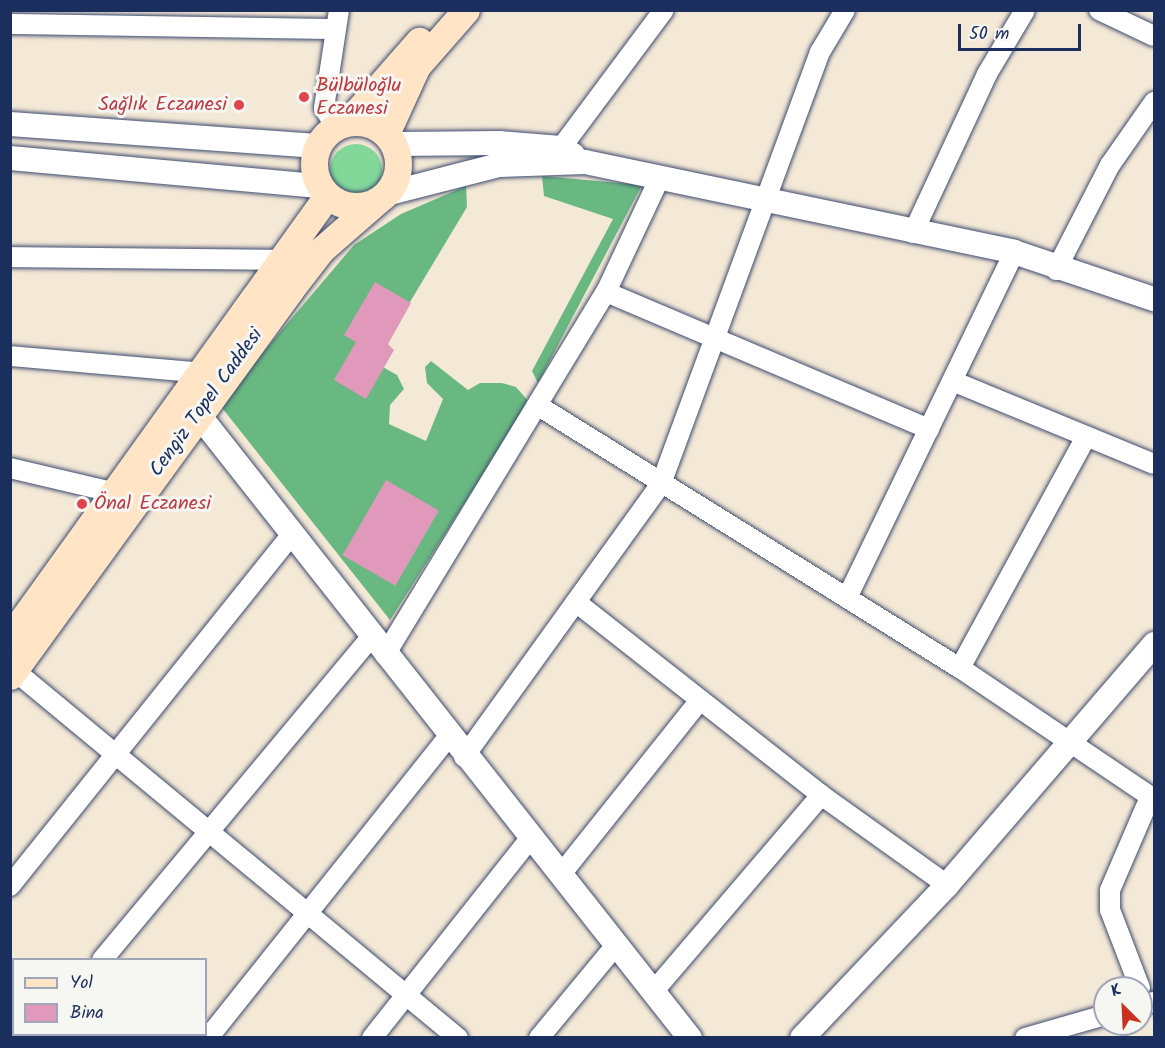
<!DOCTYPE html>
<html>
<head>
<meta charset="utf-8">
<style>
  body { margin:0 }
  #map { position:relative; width:1165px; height:1048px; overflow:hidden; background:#f4e8d6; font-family:Kalam,sans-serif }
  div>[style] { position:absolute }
  .green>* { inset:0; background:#83d799 }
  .round { border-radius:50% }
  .forest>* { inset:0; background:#6ab881 }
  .building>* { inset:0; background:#e099bb; transform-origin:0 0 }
  .roads { filter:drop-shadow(0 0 2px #3c4b70) drop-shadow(0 0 2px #3c4b70) }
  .minor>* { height:20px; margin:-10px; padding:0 10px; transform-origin:10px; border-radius:10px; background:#fff }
  .tertiary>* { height:24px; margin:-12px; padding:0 12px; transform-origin:12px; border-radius:12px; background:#fff }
  .secondary>* { height:27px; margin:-13.5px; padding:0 13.5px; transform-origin:13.5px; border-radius:13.5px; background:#ffe4c6 }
  .secondary>.ring { margin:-13.5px; padding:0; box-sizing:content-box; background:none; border:27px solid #ffe4c6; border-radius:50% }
  .dots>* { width:16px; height:16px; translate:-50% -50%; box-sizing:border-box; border:3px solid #f6f6f2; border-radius:50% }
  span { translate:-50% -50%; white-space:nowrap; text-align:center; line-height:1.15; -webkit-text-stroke:6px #f6f6f2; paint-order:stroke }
  .health-label { font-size:20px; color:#be3a42 }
  .left { translate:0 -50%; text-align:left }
  .right { translate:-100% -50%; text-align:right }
  .street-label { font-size:20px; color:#1b2f5e }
  .frame { position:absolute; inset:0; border:12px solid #1b2f5e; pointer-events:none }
  .legend { position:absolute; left:12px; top:958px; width:195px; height:78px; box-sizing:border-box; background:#f6f6f2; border:2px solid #9ea6b7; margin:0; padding:8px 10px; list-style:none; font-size:18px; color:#1b2f5e }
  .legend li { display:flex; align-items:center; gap:12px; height:30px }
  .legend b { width:30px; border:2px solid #9ea6b7 }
  .north { position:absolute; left:1093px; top:976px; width:60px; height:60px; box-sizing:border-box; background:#f6f6f2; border:2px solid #9ea6b7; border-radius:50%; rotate:336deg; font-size:16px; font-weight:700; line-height:24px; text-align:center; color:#1b2f5e }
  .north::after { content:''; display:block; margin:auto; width:21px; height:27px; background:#c8321e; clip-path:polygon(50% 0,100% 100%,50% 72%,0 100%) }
  .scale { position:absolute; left:958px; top:24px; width:123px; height:27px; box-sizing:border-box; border:3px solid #1b2f5e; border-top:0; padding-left:8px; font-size:18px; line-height:21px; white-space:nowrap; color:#1b2f5e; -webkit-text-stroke:4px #f6f6f2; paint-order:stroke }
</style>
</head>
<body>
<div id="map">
  <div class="green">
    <i class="round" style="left:330px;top:144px;width:52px;height:52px"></i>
  </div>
  <div class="forest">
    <i style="clip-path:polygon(542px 176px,642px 185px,538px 383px,532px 371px,613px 219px,544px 196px)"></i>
    <i style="clip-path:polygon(466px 186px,467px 207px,374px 362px,397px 375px,404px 389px,390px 405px,389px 424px,426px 441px,443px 399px,427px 383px,425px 367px,431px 361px,468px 390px,480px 383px,502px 383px,516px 387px,529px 402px,390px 620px,219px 404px,354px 245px,401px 214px)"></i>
  </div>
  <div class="building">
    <i style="clip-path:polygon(375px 282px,411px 303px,388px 344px,394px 350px,366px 399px,334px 380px,356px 342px,344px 335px)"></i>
    <i style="left:386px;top:480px;width:61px;height:87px;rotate:30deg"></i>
  </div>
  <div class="roads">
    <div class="minor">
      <i style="left:1099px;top:10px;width:61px;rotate:25.3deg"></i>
      <i style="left:10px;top:24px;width:325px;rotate:0.9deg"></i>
      <i style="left:336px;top:127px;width:22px;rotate:-122deg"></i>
      <i style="left:324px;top:108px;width:99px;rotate:-81.3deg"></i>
      <i style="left:561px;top:148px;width:172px;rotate:-53.3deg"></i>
      <i style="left:913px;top:233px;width:175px;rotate:-65deg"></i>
      <i style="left:987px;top:74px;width:74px;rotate:-59.3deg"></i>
      <i style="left:10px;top:257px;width:274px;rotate:0.6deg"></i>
      <i style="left:1056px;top:270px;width:118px;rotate:-62.8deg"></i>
      <i style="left:1110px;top:165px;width:77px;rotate:-55.1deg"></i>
      <i style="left:606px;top:292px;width:351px;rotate:23deg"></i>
      <i style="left:10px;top:356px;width:194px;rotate:5deg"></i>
      <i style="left:955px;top:382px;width:215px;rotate:22.4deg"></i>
      <i style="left:537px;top:405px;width:498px;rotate:31.9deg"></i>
      <i style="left:960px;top:668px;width:234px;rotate:34deg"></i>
      <i style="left:10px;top:468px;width:110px;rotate:13.2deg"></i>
      <i style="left:847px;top:598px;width:384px;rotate:-64.2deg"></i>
      <i style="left:576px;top:602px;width:312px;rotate:38.2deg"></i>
      <i style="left:821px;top:795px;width:155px;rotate:35.5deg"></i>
      <i style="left:385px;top:655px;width:425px;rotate:-58.7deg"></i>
      <i style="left:606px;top:292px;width:127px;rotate:-64.8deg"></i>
      <i style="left:960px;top:668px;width:263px;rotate:-61.4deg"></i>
      <i style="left:15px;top:671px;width:575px;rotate:39.64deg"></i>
      <i style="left:464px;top:757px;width:337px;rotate:-54.2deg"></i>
      <i style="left:661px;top:484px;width:460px;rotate:-69.8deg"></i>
      <i style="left:820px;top:52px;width:49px;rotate:-59.2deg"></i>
      <i style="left:562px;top:873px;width:221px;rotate:-51.4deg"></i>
      <i style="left:10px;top:886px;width:447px;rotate:-51.3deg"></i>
      <i style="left:102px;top:960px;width:420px;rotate:-50.2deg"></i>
      <i style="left:1140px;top:988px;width:84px;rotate:-111deg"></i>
      <i style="left:1110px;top:910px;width:20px;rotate:-90deg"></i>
      <i style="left:1110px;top:890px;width:101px;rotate:-66.7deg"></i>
      <i style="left:653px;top:992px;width:259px;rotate:-49.5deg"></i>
      <i style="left:1141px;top:1005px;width:13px;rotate:-13deg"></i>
      <i style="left:10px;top:1032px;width:9px;rotate:41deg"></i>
      <i style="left:34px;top:1038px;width:5px;rotate:-53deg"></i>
      <i style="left:208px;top:1038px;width:386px;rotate:-51.4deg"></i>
      <i style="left:372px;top:1038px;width:258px;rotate:-51.6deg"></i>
      <i style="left:539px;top:1038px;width:121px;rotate:-50.4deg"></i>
      <i style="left:1025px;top:1038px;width:83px;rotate:-16deg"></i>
    </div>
    <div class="tertiary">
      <i style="left:10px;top:124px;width:308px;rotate:4.1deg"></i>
      <i style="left:394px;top:144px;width:105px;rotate:-0.5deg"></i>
      <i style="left:499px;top:143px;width:62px;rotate:4.6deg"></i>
      <i style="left:561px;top:148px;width:14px;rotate:30deg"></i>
      <i style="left:10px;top:158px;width:310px;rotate:5.2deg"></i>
      <i style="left:386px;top:194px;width:117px;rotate:-14.4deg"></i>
      <i style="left:499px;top:165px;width:86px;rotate:-2deg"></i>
      <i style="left:585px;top:162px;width:438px;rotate:11.8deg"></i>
      <i style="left:1014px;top:252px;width:148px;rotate:18.6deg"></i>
      <i style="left:198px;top:414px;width:795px;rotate:51.75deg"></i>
      <i style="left:802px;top:1038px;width:211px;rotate:-46.5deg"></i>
      <i style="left:947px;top:885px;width:318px;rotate:-49.3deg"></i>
    </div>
    <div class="secondary">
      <i class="ring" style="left:314px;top:122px;width:57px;height:57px"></i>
      <i style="left:348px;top:122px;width:108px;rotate:-48.8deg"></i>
      <i style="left:386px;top:134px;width:75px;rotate:-65.5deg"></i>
      <i style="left:417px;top:66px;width:74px;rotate:-48.8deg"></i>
      <i style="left:10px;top:637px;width:543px;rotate:-54.29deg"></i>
      <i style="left:10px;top:676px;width:478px;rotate:-54deg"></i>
      <i style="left:291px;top:289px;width:49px;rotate:-52.4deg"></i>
      <i style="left:321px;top:250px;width:73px;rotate:-41.1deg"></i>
    </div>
  </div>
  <div class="dots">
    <i style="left:304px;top:97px;background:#e0444e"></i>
    <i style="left:239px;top:105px;background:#e0444e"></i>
    <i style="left:82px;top:504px;background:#e0444e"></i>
  </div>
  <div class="health-label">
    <span class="left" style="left:316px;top:98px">Bülbüloğlu<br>Eczanesi</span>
    <span class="right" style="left:227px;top:105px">Sağlık Eczanesi</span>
    <span class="left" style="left:94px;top:504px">Önal Eczanesi</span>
  </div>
  <div class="street-label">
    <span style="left:207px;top:403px;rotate:-54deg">Cengiz Topel Caddesi</span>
  </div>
  <div class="frame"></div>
  <ul class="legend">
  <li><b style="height:8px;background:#ffe4c6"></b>Yol</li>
  <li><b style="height:16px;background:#e099bb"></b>Bina</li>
  </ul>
  <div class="north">K</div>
  <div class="scale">50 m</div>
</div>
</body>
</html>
